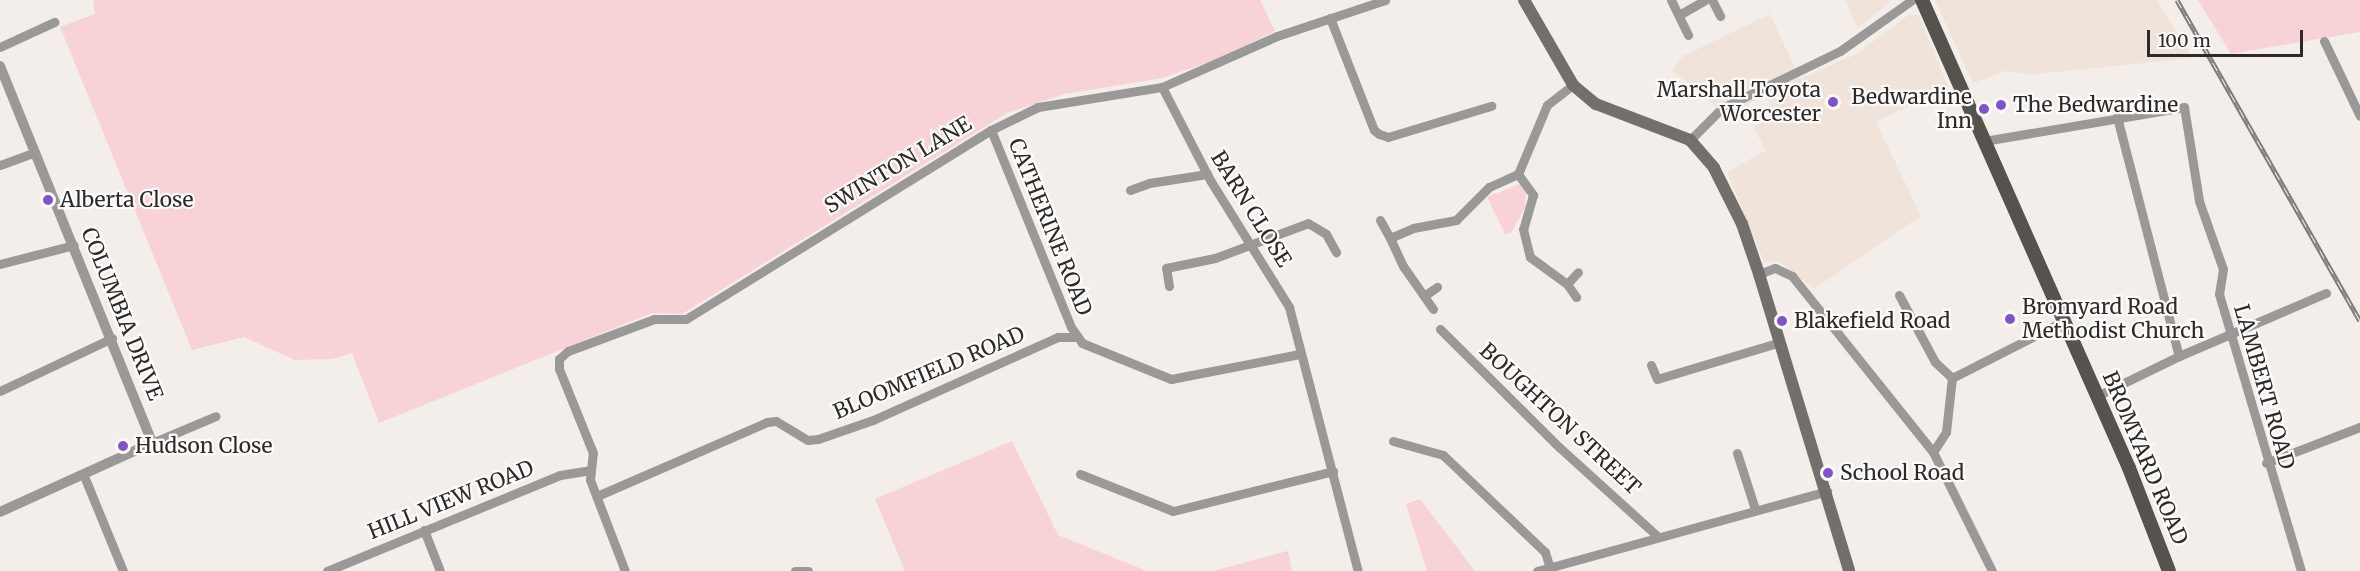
<!DOCTYPE html>
<html>
<head>
<meta charset="utf-8">
<style>
  body { margin:0 }
  #map { position:relative; width:2360px; height:571px; overflow:hidden; background:#f4eeea; font-family:Merriweather,serif }
  div>[style] { position:absolute }
  .built>* { inset:0; background:#f0e3da }
  .green>* { inset:0; background:#f7d2d6 }
  .minor>* { height:9px; margin:-4.5px; padding:0 4.5px; transform-origin:4.5px; border-radius:4.5px; background:#9a9997 }
  .tertiary>* { height:10px; margin:-5px; padding:0 5px; transform-origin:5px; border-radius:5px; background:#9a9997 }
  .secondary>* { height:12px; margin:-6px; padding:0 6px; transform-origin:6px; border-radius:6px; background:#72706d }
  .primary>* { height:14px; margin:-7px; padding:0 7px; transform-origin:7px; border-radius:7px; background:#56534f }
  .rail>* { height:5px; margin-top:-2.5px; transform-origin:0; background:repeating-linear-gradient(90deg,#fefcfa 0 9px,#807c79 0 18px); box-sizing:border-box; border-block:2px solid #807c79 }
  .dots>* { width:16px; height:16px; translate:-50% -50%; box-sizing:border-box; border:3px solid #fefcfa; border-radius:50% }
  span { translate:-50% -50%; white-space:nowrap; text-align:center; line-height:1.15; -webkit-text-stroke:4.5px #fefcfa; paint-order:stroke }
  .poi-label { font-size:21px; color:#2d2b29 }
  .right { translate:-100% -50%; text-align:right }
  .left { translate:0 -50%; text-align:left }
  .street-label { font-size:21px; color:#2d2b29 }
  .scale { position:absolute; left:2147px; top:30px; width:156px; height:27px; box-sizing:border-box; border:3px solid #2d2b29; border-top:0; padding-left:8px; font-size:18px; line-height:21px; white-space:nowrap; color:#2d2b29; -webkit-text-stroke:4px #fefcfa; paint-order:stroke }
</style>
</head>
<body>
<div id="map">
  <div class="built">
    <i style="clip-path:polygon(1845px 0,1892px 0,1858px 28px)"></i>
    <i style="clip-path:polygon(1935px 0,2157px 0,2193px 58px,2028px 75px,2005px 71px,1973px 83px)"></i>
    <i style="clip-path:polygon(1770px 14px,1800px 79px,1856px 54px,1908px 15px,1919px 15px,1948px 86px,1876px 122px,1921px 216px,1814px 289px,1779px 262px,1764px 262px,1727px 172px,1765px 151px,1754px 126px,1775px 115px,1766px 95px,1727px 116px,1672px 70px,1683px 56px)"></i>
  </div>
  <div class="green">
    <i style="clip-path:polygon(93px 0,1260px 0,1275px 31px,1217px 59px,1163px 78px,1065px 94px,1007px 113px,682px 314px,652px 313px,379px 423px,352px 353px,333px 359px,295px 360px,244px 337px,192px 350px,60px 27px,95px 14px)"></i>
    <i style="clip-path:polygon(2198px 0,2360px 0,2360px 32px,2231px 54px)"></i>
    <i style="clip-path:polygon(1520px 184px,1526px 193px,1525px 207px,1511px 233px,1505px 234px,1487px 197px)"></i>
    <i style="clip-path:polygon(1012px 441px,1058px 535px,1147px 571px,905px 571px,875px 499px)"></i>
    <i style="clip-path:polygon(1420px 499px,1475px 571px,1427px 571px,1406px 504px)"></i>
    <i style="clip-path:polygon(1288px 551px,1292px 571px,1213px 571px)"></i>
  </div>
  <div class="minor">
    <i style="left:1671px;top:0;width:39px;rotate:64deg"></i>
    <i style="left:1712px;top:0;width:18px;rotate:63deg"></i>
    <i style="left:1679px;top:15px;width:30px;rotate:-30deg"></i>
    <i style="left:1330px;top:18px;width:120px;rotate:68.6deg"></i>
    <i style="left:1374px;top:130px;width:6px;rotate:39deg"></i>
    <i style="left:1379px;top:134px;width:9px;rotate:18deg"></i>
    <i style="left:1388px;top:137px;width:108px;rotate:-16.8deg"></i>
    <i style="left:2324px;top:41px;width:83px;rotate:64.4deg"></i>
    <i style="left:0;top:47px;width:60px;rotate:-24.8deg"></i>
    <i style="left:1162px;top:87px;width:105px;rotate:62.7deg"></i>
    <i style="left:1210px;top:180px;width:150px;rotate:58.1deg"></i>
    <i style="left:1289px;top:307px;width:273px;rotate:75.4deg"></i>
    <i style="left:2117px;top:117px;width:247px;rotate:75.5deg"></i>
    <i style="left:991px;top:130px;width:213px;rotate:67.9deg"></i>
    <i style="left:1071px;top:327px;width:19px;rotate:55deg"></i>
    <i style="left:1082px;top:343px;width:96px;rotate:22deg"></i>
    <i style="left:1171px;top:379px;width:131px;rotate:-11deg"></i>
    <i style="left:1690px;top:140px;width:45px;rotate:-45deg"></i>
    <i style="left:1722px;top:108px;width:131px;rotate:-25.8deg"></i>
    <i style="left:1840px;top:51px;width:88px;rotate:-35.3deg"></i>
    <i style="left:1984px;top:141px;width:203px;rotate:-9.6deg"></i>
    <i style="left:2184px;top:107px;width:95px;rotate:80.9deg"></i>
    <i style="left:2199px;top:201px;width:72px;rotate:70.6deg"></i>
    <i style="left:2223px;top:269px;width:25px;rotate:99deg"></i>
    <i style="left:2219px;top:294px;width:289px;rotate:73.5deg"></i>
    <i style="left:0;top:165px;width:37px;rotate:-20deg"></i>
    <i style="left:1518px;top:174px;width:26px;rotate:54deg"></i>
    <i style="left:1533px;top:195px;width:35px;rotate:106deg"></i>
    <i style="left:1523px;top:229px;width:29px;rotate:76deg"></i>
    <i style="left:1530px;top:257px;width:46px;rotate:36.1deg"></i>
    <i style="left:1567px;top:284px;width:16px;rotate:55deg"></i>
    <i style="left:1130px;top:190px;width:20px;rotate:-20deg"></i>
    <i style="left:1149px;top:183px;width:59px;rotate:-8.8deg"></i>
    <i style="left:1380px;top:220px;width:21px;rotate:61deg"></i>
    <i style="left:0;top:264px;width:76px;rotate:-14.4deg"></i>
    <i style="left:1759px;top:274px;width:17px;rotate:-21deg"></i>
    <i style="left:1775px;top:268px;width:19px;rotate:25deg"></i>
    <i style="left:1792px;top:276px;width:226px;rotate:51.3deg"></i>
    <i style="left:1933px;top:452px;width:133px;rotate:63.6deg"></i>
    <i style="left:1567px;top:284px;width:16px;rotate:-47deg"></i>
    <i style="left:1169px;top:286px;width:18px;rotate:-99deg"></i>
    <i style="left:1166px;top:268px;width:50px;rotate:-11.5deg"></i>
    <i style="left:1215px;top:258px;width:99px;rotate:-20.6deg"></i>
    <i style="left:1308px;top:223px;width:21px;rotate:31deg"></i>
    <i style="left:1326px;top:234px;width:21px;rotate:61deg"></i>
    <i style="left:1899px;top:295px;width:76px;rotate:61.8deg"></i>
    <i style="left:1935px;top:362px;width:23px;rotate:43deg"></i>
    <i style="left:1424px;top:296px;width:16px;rotate:-35deg"></i>
    <i style="left:1433px;top:309px;width:52px;rotate:-124.9deg"></i>
    <i style="left:1403px;top:266px;width:31px;rotate:-115deg"></i>
    <i style="left:1390px;top:238px;width:25px;rotate:-23deg"></i>
    <i style="left:1413px;top:228px;width:44px;rotate:-10.5deg"></i>
    <i style="left:1456px;top:220px;width:47px;rotate:-45deg"></i>
    <i style="left:1489px;top:187px;width:32px;rotate:-24deg"></i>
    <i style="left:1518px;top:174px;width:75px;rotate:-67.2deg"></i>
    <i style="left:1547px;top:105px;width:33px;rotate:-38deg"></i>
    <i style="left:1440px;top:329px;width:168px;rotate:44.8deg"></i>
    <i style="left:1559px;top:447px;width:131px;rotate:42.2deg"></i>
    <i style="left:1651px;top:365px;width:15px;rotate:67deg"></i>
    <i style="left:1657px;top:379px;width:128px;rotate:-16.7deg"></i>
    <i style="left:0;top:391px;width:124px;rotate:-25.3deg"></i>
    <i style="left:2097px;top:396px;width:91px;rotate:-26deg"></i>
    <i style="left:2179px;top:356px;width:160px;rotate:-23.2deg"></i>
    <i style="left:1393px;top:441px;width:52px;rotate:15.6deg"></i>
    <i style="left:1443px;top:455px;width:141px;rotate:43.6deg"></i>
    <i style="left:1545px;top:552px;width:17px;rotate:73deg"></i>
    <i style="left:152px;top:443px;width:69px;rotate:-22.9deg"></i>
    <i style="left:1933px;top:452px;width:24px;rotate:-57deg"></i>
    <i style="left:1946px;top:432px;width:54px;rotate:-83.7deg"></i>
    <i style="left:1952px;top:378px;width:126px;rotate:-27deg"></i>
    <i style="left:1737px;top:453px;width:59px;rotate:72.2deg"></i>
    <i style="left:2266px;top:463px;width:101px;rotate:-21deg"></i>
    <i style="left:1080px;top:474px;width:100px;rotate:21.7deg"></i>
    <i style="left:1173px;top:511px;width:165px;rotate:-14deg"></i>
    <i style="left:84px;top:476px;width:103px;rotate:67.7deg"></i>
    <i style="left:597px;top:496px;width:185px;rotate:-23.5deg"></i>
    <i style="left:767px;top:422px;width:9px;rotate:-6deg"></i>
    <i style="left:776px;top:421px;width:37px;rotate:31deg"></i>
    <i style="left:808px;top:440px;width:10px;rotate:-6deg"></i>
    <i style="left:818px;top:439px;width:58px;rotate:-19.1deg"></i>
    <i style="left:873px;top:420px;width:203px;rotate:-24.2deg"></i>
    <i style="left:1058px;top:337px;width:19px"></i>
    <i style="left:424px;top:530px;width:44px;rotate:68.7deg"></i>
    <i style="left:327px;top:571px;width:252px;rotate:-22.4deg"></i>
    <i style="left:560px;top:475px;width:30px;rotate:-9deg"></i>
    <i style="left:625px;top:571px;width:97px;rotate:-111deg"></i>
    <i style="left:590px;top:480px;width:27px;rotate:-84deg"></i>
    <i style="left:593px;top:453px;width:91px;rotate:-112deg"></i>
    <i style="left:559px;top:369px;width:10px;rotate:-90deg"></i>
    <i style="left:559px;top:359px;width:12px;rotate:-42deg"></i>
    <i style="left:568px;top:351px;width:92px;rotate:-20.4deg"></i>
    <i style="left:654px;top:319px;width:32px"></i>
    <i style="left:686px;top:319px;width:359px;rotate:-31.8deg"></i>
    <i style="left:991px;top:130px;width:52px;rotate:-26.1deg"></i>
    <i style="left:1038px;top:107px;width:126px;rotate:-9.2deg"></i>
    <i style="left:1162px;top:87px;width:126px;rotate:-23.9deg"></i>
    <i style="left:1277px;top:36px;width:114px;rotate:-18.4deg"></i>
    <i style="left:795px;top:571px;width:13px"></i>
    <i style="left:1537px;top:571px;width:301px;rotate:-15.4deg"></i>
  </div>
  <div class="tertiary">
    <i style="left:0;top:66px;width:406px;rotate:68deg"></i>
    <i style="left:152px;top:443px;width:167px;rotate:155.6deg"></i>
  </div>
  <div class="secondary">
    <i style="left:1524px;top:0;width:98px;rotate:60deg"></i>
    <i style="left:1573px;top:85px;width:30px;rotate:40deg"></i>
    <i style="left:1596px;top:104px;width:101px;rotate:21deg"></i>
    <i style="left:1690px;top:140px;width:37px;rotate:49deg"></i>
    <i style="left:1714px;top:168px;width:63px;rotate:63.4deg"></i>
    <i style="left:1742px;top:224px;width:53px;rotate:71.2deg"></i>
    <i style="left:1759px;top:274px;width:310px;rotate:73.1deg"></i>
  </div>
  <div class="primary">
    <i style="left:1922px;top:0;width:512px;rotate:66.14deg"></i>
    <i style="left:2129px;top:468px;width:110px;rotate:68.8deg"></i>
  </div>
  <div class="rail">
    <i style="left:2177px;top:0;width:369px;rotate:60.3deg"></i>
  </div>
  <div class="dots">
    <i style="left:1833px;top:102px;background:#8053cc"></i>
    <i style="left:2001px;top:105px;background:#8053cc"></i>
    <i style="left:1984px;top:109px;background:#8053cc"></i>
    <i style="left:48px;top:200px;background:#8053cc"></i>
    <i style="left:2010px;top:319px;background:#8053cc"></i>
    <i style="left:1782px;top:321px;background:#8053cc"></i>
    <i style="left:123px;top:446px;background:#8053cc"></i>
    <i style="left:1828px;top:473px;background:#8053cc"></i>
  </div>
  <div class="poi-label">
    <span class="right" style="left:1821px;top:102px">Marshall Toyota<br>Worcester</span>
    <span class="right" style="left:1972px;top:109px">Bedwardine<br>Inn</span>
    <span class="left" style="left:2013px;top:105px">The Bedwardine</span>
    <span class="left" style="left:60px;top:200px">Alberta Close</span>
    <span class="left" style="left:2022px;top:319px">Bromyard Road<br>Methodist Church</span>
    <span class="left" style="left:1794px;top:321px">Blakefield Road</span>
    <span class="left" style="left:135px;top:446px">Hudson Close</span>
    <span class="left" style="left:1840px;top:473px">School Road</span>
  </div>
  <div class="street-label">
    <span style="left:898px;top:165px;rotate:-31deg">SWINTON LANE</span>
    <span style="left:1251px;top:209px;rotate:58deg">BARN CLOSE</span>
    <span style="left:1050px;top:227px;rotate:68deg">CATHERINE ROAD</span>
    <span style="left:122px;top:314px;rotate:68deg">COLUMBIA DRIVE</span>
    <span style="left:929px;top:373px;rotate:-23deg">BLOOMFIELD ROAD</span>
    <span style="left:2264px;top:387px;rotate:74deg">LAMBERT ROAD</span>
    <span style="left:1560px;top:419px;rotate:43deg">BOUGHTON STREET</span>
    <span style="left:2145px;top:458px;rotate:67deg">BROMYARD ROAD</span>
    <span style="left:451px;top:500px;rotate:-22deg">HILL VIEW ROAD</span>
  </div>
  <div class="scale">100 m</div>
</div>
</body>
</html>
